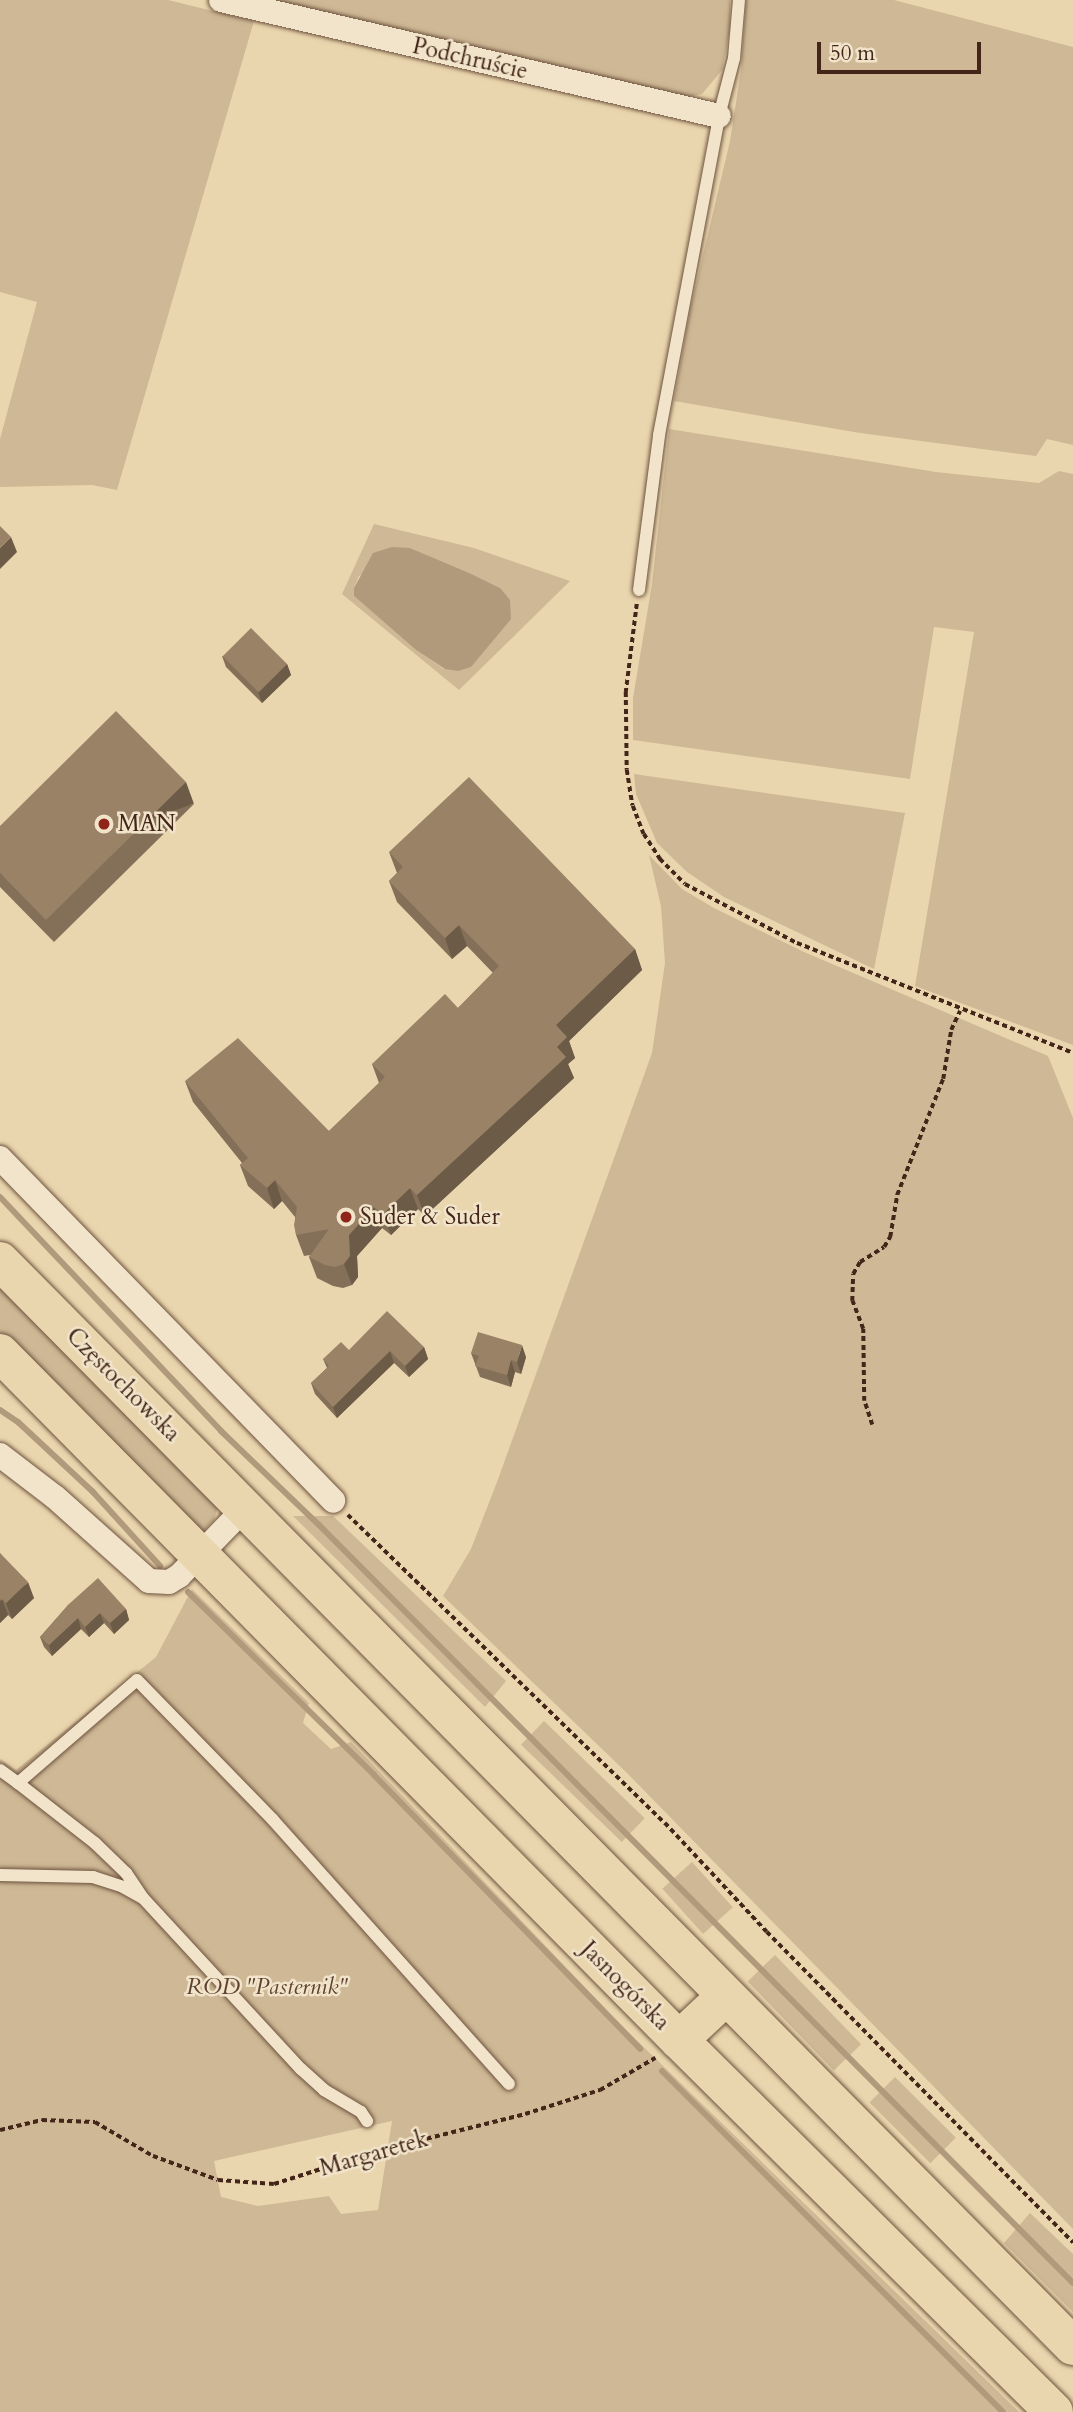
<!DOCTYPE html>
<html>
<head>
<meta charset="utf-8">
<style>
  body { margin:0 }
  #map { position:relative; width:1073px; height:2412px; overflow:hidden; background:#ead6ae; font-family:Cardo,serif }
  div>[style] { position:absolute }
  .green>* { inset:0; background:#ceb895; transform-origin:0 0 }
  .water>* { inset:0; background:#b19a7b }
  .stream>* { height:6px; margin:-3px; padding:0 3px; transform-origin:3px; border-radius:3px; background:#b19a7b }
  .path>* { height:3.5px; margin-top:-1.75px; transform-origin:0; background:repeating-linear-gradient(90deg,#432619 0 5px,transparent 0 8.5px) }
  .roads { filter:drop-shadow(0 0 2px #6d523e) drop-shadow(0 0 2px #6d523e) }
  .service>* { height:12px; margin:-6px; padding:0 6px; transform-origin:6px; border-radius:6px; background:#f1e4ca }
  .minor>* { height:24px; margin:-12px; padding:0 12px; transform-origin:12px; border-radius:12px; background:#f1e4ca }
  .primary>* { height:38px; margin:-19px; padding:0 19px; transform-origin:19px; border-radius:19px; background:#ead6ae }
  .wall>* { inset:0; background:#847058 }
  .shaded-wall>* { inset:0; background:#6c5b47; transform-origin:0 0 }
  .building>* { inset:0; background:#9a8266; transform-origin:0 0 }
  .dots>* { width:19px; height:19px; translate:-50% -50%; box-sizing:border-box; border:4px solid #f1e4ca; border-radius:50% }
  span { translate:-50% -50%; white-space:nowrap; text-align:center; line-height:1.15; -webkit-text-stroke:5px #f1e4ca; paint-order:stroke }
  .street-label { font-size:23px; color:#432619 }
  .poi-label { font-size:23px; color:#432619 }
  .left { translate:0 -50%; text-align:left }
  .park-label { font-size:23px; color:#5f4332; font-style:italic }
  .scale { position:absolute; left:817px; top:42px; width:164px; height:32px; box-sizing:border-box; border:4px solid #432619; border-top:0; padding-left:9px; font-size:21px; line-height:24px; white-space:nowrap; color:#432619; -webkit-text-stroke:5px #f1e4ca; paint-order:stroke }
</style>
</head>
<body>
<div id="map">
  <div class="green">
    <i style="clip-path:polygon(0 0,168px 0,254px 21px,117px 490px,92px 485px,0 487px,0 439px,37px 302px,0 292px)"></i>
    <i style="clip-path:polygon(272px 0,730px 0,730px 27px,722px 70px,702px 94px,669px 101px)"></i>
    <i style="clip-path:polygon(746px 0,894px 0,1073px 47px,1073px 445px,1047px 439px,1036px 456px,860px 433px,674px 401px,690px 310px,730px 141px,741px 70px)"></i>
    <i style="clip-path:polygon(669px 429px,936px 472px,1039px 483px,1059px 471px,1073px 474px,1073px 1045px,915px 986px,974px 632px,934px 627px,910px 779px,633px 740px,633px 698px,652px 584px)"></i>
    <i style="clip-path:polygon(evenodd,374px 524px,474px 548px,570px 581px,459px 690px,342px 594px,374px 524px,410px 548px,500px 588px,444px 669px,416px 650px,354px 596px,354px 588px,359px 576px,410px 548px)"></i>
    <i style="clip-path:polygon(634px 774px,905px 813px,874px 969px,724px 897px,687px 872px,657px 843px,636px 794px)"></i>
    <i style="clip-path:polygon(649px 855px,682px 889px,714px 908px,804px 952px,1048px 1056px,1073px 1118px,1073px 2229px,627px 1773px,443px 1596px,471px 1549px,497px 1482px,652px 1053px,665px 963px,661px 906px)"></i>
    <i style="clip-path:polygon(0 1283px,218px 1506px,214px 1520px,200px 1534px,0 1332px)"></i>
    <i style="clip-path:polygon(293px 1516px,333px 1516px,506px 1681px,485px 1707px)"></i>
    <i style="clip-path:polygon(evenodd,192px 1589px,309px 1703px,303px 1723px,331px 1749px,351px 1742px,623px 2027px,1019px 2412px,0 2412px,0 1759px,16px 1770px,156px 1657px,192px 1589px,392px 2121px,378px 2210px,341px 2214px,329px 2196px,258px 2206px,221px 2197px,214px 2161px,392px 2121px)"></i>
    <i style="left:544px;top:1721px;width:140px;height:33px;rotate:44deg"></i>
    <i style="left:692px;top:1862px;width:61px;height:40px;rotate:48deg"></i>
    <i style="left:775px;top:1955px;width:124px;height:38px;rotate:46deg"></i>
    <i style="left:895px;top:2077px;width:86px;height:36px;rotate:45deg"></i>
    <i style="clip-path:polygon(1030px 2213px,1073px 2254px,1073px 2312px,1004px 2243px)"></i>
  </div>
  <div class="water">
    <i style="clip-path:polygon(392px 547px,410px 548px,469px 573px,500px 588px,510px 600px,511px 619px,471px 667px,458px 671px,445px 669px,416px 650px,354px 596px,354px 588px,373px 553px)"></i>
  </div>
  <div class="stream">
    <i style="left:0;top:1197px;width:322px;rotate:46.6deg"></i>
    <i style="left:221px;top:1431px;width:136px;rotate:43.8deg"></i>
    <i style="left:319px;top:1525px;width:1069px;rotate:45.15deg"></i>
    <i style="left:0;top:1410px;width:22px;rotate:34deg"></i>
    <i style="left:18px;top:1422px;width:103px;rotate:43deg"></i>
    <i style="left:93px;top:1492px;width:100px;rotate:47.8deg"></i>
    <i style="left:188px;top:1592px;width:261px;rotate:44.5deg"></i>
    <i style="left:374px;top:1775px;width:382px;rotate:45.8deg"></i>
    <i style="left:662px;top:2071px;width:482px;rotate:45deg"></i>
  </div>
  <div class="path">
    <i style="left:637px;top:604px;width:89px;rotate:97.1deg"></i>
    <i style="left:626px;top:692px;width:78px;rotate:89.3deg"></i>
    <i style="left:627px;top:770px;width:36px;rotate:81deg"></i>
    <i style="left:633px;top:806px;width:30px;rotate:69deg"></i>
    <i style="left:644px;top:834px;width:30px;rotate:57deg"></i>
    <i style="left:660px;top:859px;width:35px;rotate:45deg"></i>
    <i style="left:685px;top:884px;width:127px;rotate:27.8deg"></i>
    <i style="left:797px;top:943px;width:297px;rotate:21.7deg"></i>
    <i style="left:872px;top:1425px;width:25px;rotate:-108deg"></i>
    <i style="left:864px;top:1401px;width:72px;rotate:-90.8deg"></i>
    <i style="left:863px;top:1329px;width:30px;rotate:-111deg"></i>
    <i style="left:852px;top:1301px;width:27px;rotate:-88deg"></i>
    <i style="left:853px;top:1274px;width:14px;rotate:-60deg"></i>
    <i style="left:860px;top:1262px;width:28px;rotate:-32deg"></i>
    <i style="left:884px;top:1247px;width:12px;rotate:-59deg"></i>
    <i style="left:890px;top:1237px;width:43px;rotate:-80.5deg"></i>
    <i style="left:897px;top:1195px;width:125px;rotate:-68.4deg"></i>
    <i style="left:943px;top:1079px;width:50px;rotate:-80.7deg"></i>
    <i style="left:951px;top:1030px;width:21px;rotate:-65deg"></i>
    <i style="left:348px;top:1515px;width:442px;rotate:44.2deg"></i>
    <i style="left:665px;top:1823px;width:149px;rotate:46.9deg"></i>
    <i style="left:767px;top:1932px;width:436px;rotate:45.4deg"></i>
    <i style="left:0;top:2130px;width:43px;rotate:-13.4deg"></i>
    <i style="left:42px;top:2120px;width:53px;rotate:2.2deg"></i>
    <i style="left:95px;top:2122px;width:67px;rotate:30.4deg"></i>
    <i style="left:153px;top:2156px;width:69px;rotate:20.3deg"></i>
    <i style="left:218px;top:2180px;width:56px;rotate:4.1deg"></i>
    <i style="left:274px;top:2184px;width:108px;rotate:-17.8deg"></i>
    <i style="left:377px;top:2151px;width:153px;rotate:-14deg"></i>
    <i style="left:525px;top:2114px;width:79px;rotate:-17.7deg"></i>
    <i style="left:600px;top:2090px;width:64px;rotate:-30.2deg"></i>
  </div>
  <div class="roads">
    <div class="service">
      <i style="left:639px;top:590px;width:156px;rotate:-82.6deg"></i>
      <i style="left:659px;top:435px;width:325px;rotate:-79.3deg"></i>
      <i style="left:719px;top:116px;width:60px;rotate:-75.5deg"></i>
      <i style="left:734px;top:58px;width:58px;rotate:-85.1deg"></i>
      <i style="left:0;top:1770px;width:22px;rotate:36deg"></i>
      <i style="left:0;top:1875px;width:93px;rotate:1.2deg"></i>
      <i style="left:93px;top:1877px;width:32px;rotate:18deg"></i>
      <i style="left:123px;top:1887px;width:23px;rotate:29deg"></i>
      <i style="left:143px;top:1898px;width:233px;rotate:47.3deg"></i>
      <i style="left:301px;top:2069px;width:31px;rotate:42deg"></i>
      <i style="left:324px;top:2090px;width:43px;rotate:30.7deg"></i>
      <i style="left:361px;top:2112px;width:11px;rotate:56deg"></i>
      <i style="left:143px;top:1898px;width:30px;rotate:-124deg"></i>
      <i style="left:126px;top:1873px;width:43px;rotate:-135.9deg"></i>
      <i style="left:95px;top:1843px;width:98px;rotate:-142.1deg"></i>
      <i style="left:18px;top:1783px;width:157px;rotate:-40.9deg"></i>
      <i style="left:137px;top:1680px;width:195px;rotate:45.8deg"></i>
      <i style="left:273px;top:1820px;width:354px;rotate:48.2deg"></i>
    </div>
    <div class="minor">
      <i style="left:221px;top:0;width:511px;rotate:13.11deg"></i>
      <i style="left:0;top:1158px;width:478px;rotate:45.8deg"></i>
      <i style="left:0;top:1455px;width:69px;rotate:37.4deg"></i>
      <i style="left:55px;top:1497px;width:126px;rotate:41.8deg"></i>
      <i style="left:149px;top:1581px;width:20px;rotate:3deg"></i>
      <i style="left:169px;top:1582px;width:12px;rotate:-31deg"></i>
      <i style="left:179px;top:1576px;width:95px;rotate:-45.9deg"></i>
    </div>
    <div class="primary">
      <i style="left:0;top:1261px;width:1526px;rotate:45.32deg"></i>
      <i style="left:0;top:1353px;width:966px;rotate:45.34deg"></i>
      <i style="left:679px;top:2040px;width:528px;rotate:44.77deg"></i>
      <i style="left:679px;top:2040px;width:64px;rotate:-43.1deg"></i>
    </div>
  </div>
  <div class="wall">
    <i style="clip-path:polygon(222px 656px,287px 664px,291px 675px,262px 703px,226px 667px)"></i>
    <i style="clip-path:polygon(194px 804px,54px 942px,0 887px,0 826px)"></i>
    <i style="clip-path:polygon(389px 852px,635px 949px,642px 970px,569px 1041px,575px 1058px,568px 1064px,574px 1078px,425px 1216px,418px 1209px,391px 1235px,382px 1228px,357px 1256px,358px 1277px,352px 1285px,343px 1288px,333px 1286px,317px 1278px,309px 1257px,310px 1255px,304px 1256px,296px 1235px,295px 1217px,282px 1201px,274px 1209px,248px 1186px,240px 1165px,242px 1163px,193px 1102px,185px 1081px,329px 1131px,379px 1083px,372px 1064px,458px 1008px,493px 973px,467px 946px,452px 959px,397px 902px,389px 881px,397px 873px)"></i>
    <i style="clip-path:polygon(424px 1347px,428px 1359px,409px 1377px,394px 1363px,337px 1418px,315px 1394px,311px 1383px,327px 1368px,323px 1359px,349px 1350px)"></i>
    <i style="clip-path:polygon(471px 1353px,526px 1357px,521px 1374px,515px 1372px,511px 1387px,480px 1377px)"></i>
    <i style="clip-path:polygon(0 1553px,34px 1598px,12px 1619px,8px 1615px,0 1623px)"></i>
    <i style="clip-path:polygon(69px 1604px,126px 1609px,129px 1620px,114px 1634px,104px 1623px,89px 1637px,81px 1629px,52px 1656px,44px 1647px,40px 1637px)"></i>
  </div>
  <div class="shaded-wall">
    <i style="clip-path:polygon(11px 537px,17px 552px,0 569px,0 548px)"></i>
    <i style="clip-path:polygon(287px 664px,291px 675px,262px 703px,258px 692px)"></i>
    <i style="left:186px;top:782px;width:23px;height:197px;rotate:70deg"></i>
    <i style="clip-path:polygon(459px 925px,467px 946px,452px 959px,445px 938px)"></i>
    <i style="clip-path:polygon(635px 949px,642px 970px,569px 1041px,575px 1058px,568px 1064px,574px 1078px,425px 1216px,417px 1195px,557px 1047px,556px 1025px)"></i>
    <i style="clip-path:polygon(275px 1180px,282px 1201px,274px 1209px,267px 1188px)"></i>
    <i style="clip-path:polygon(410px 1188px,418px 1209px,391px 1235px,383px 1214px)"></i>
    <i style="clip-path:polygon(374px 1207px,382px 1228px,357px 1256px,358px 1277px,352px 1285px,344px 1264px,349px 1235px)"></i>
    <i style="clip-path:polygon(522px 1345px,526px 1357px,521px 1374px,517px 1362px)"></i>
    <i style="clip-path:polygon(424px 1347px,428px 1359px,409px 1377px,405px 1366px)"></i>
    <i style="clip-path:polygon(390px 1351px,394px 1363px,337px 1418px,333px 1407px)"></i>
    <i style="clip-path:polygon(511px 1360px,515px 1372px,511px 1387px,507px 1375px)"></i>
    <i style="clip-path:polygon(28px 1582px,34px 1598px,12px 1619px,6px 1603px)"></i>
    <i style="clip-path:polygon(2px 1599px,8px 1615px,0 1623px,0 1601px)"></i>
    <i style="clip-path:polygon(126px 1609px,129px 1620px,114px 1634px,110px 1623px)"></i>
    <i style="clip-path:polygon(100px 1613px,104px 1623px,89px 1637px,85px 1627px)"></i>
    <i style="clip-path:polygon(78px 1618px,81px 1629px,52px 1656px,49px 1645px)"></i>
  </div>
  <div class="building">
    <i style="clip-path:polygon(0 526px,11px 537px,0 548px)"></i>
    <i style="left:251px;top:628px;width:51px;height:40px;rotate:45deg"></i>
    <i style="clip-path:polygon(116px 711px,186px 782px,46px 920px,0 873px,0 826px)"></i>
    <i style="clip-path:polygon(469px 777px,635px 949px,556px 1025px,567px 1037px,557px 1047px,566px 1057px,417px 1195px,410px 1188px,383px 1214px,374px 1207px,349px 1235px,350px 1256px,344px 1264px,335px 1267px,325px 1265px,309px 1257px,329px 1229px,296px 1235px,294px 1225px,297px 1207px,275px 1180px,267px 1188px,240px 1165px,248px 1158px,185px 1081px,238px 1038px,329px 1131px,385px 1077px,372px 1064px,445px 994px,458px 1008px,499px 966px,459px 925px,445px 938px,389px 881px,403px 867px,389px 852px)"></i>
    <i style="clip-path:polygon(387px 1311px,424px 1347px,405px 1366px,390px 1351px,333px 1407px,311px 1383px,329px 1366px,323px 1359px,341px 1342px,349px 1350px)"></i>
    <i style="clip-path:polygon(478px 1332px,522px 1345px,517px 1362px,511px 1360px,507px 1375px,475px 1366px,479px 1356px,471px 1353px)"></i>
    <i style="clip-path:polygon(0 1553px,28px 1582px,6px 1603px,2px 1599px,0 1601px)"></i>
    <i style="clip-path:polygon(98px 1578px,126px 1609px,110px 1623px,100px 1613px,85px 1627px,78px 1618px,49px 1645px,40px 1637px,69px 1604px)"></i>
  </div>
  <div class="dots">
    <i style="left:104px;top:824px;background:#8f2418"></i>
    <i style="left:346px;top:1217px;background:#8f2418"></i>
  </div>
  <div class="street-label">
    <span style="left:470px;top:59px;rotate:13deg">Podchruście</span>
    <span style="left:123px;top:1385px;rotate:45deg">Częstochowska</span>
    <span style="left:625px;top:1986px;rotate:45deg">Jasnogórska</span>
    <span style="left:374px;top:2154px;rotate:-16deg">Margaretek</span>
  </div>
  <div class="poi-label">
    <span class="left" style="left:118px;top:824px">MAN</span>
    <span class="left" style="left:360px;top:1217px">Suder &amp; Suder</span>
  </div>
  <div class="park-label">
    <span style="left:267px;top:1987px">ROD "Pasternik"</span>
  </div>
  <div class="scale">50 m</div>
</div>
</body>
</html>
